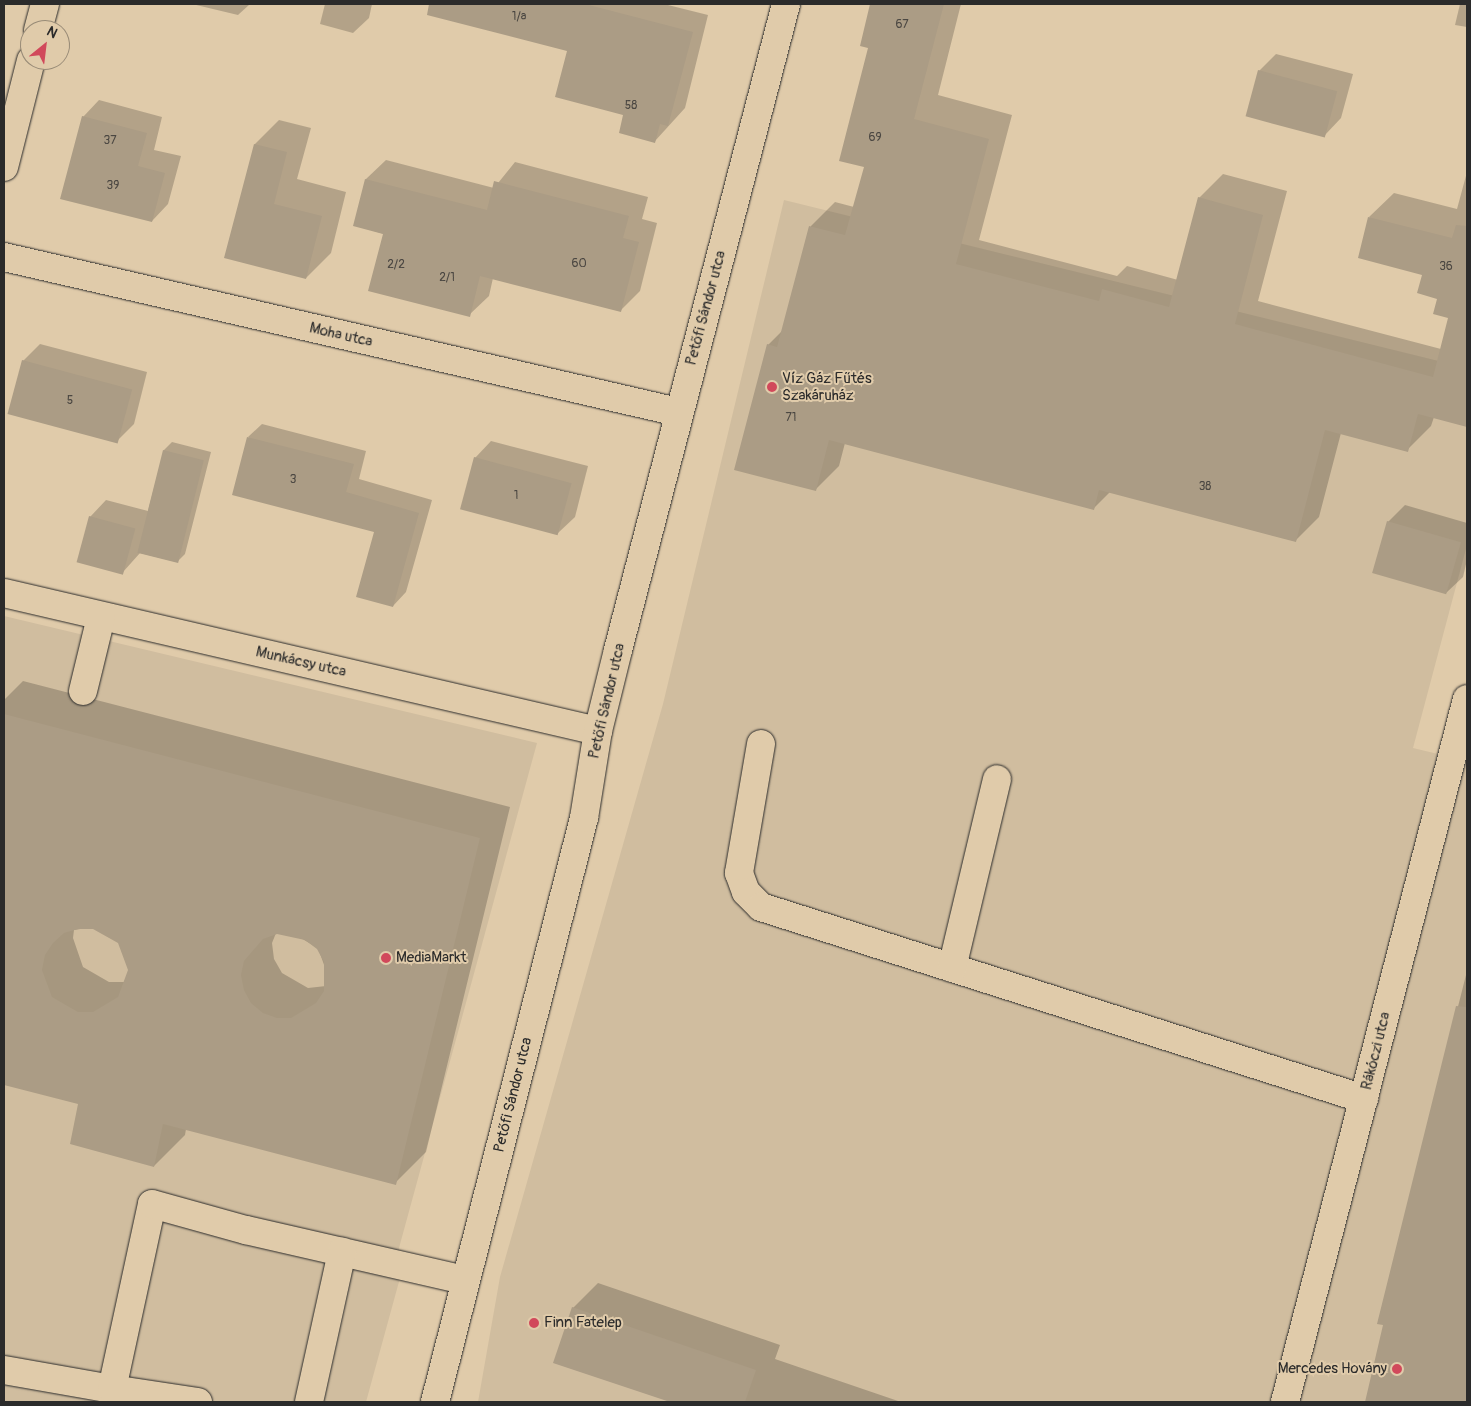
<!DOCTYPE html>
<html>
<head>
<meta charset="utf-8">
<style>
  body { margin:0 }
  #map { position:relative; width:1471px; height:1406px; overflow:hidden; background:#e0cbaa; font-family:Pangolin,sans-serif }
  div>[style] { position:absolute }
  .built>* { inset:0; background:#d0bd9f }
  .shadow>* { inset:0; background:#0003 }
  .building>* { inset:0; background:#ab9c85; transform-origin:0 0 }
  .roads { filter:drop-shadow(0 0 1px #2b2b2b) drop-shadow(0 0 1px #2b2b2b) }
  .minor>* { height:28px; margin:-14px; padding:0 14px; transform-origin:14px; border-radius:14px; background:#e0cbaa }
  .dots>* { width:14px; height:14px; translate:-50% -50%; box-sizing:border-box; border:2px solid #e0cbaa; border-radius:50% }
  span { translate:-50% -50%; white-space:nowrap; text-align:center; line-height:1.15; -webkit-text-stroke:4px #e0cbaa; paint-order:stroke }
  .number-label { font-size:12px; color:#4b4742 }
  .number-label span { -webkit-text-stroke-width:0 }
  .street-label { font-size:15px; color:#2b2b2b }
  .poi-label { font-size:15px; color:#2b2b2b }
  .left { translate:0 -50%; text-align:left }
  .right { translate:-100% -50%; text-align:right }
  .frame { position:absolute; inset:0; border:5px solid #2b2b2b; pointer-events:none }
  .north { position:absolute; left:20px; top:20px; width:50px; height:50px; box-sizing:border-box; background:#e0cbaa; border:1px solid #988b77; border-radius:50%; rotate:29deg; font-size:14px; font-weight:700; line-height:20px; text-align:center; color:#2b2b2b }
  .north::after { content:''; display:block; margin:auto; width:18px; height:22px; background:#d1495b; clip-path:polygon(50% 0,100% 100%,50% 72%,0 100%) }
</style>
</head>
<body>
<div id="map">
  <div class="built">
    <i style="clip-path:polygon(784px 200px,1467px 368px,1467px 545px,1413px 748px,1467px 761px,1467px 1402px,478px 1402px,500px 1277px,663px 704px)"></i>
    <i style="clip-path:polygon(4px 616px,537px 743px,399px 1248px,400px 1278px,366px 1402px,4px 1402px)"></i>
  </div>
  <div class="shadow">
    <i style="clip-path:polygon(192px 4px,250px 4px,238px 15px)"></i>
    <i style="clip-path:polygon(325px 4px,372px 4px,369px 18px,353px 33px,320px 24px)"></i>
    <i style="clip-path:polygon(434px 4px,664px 4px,708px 15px,685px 108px,655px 141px,624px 114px,569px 50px,432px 15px)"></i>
    <i style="clip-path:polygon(871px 4px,961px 4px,938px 95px,1012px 115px,979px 240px,1117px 276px,1127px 266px,1178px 280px,1199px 198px,1223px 174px,1287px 191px,1258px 301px,1441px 349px,1450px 317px,1424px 274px,1369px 217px,1394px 193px,1457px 209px,1467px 172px,1467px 425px,1434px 417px,1431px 426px,1407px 450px,1341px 433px,1319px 517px,1295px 541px,1110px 492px,1093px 509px,845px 443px,839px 466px,815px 490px,768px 345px,783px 330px,811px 226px,835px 202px,854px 207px,866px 166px,870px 47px,861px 45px)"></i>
    <i style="clip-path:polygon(1460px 4px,1467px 4px,1467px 27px,1455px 25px)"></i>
    <i style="clip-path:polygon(1276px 54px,1353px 74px,1341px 118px,1325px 135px,1259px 71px)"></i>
    <i style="clip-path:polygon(99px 100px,162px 117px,154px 150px,181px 156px,168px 204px,152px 221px,83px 117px)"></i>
    <i style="clip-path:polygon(279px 120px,311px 128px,297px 179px,346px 192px,331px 253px,306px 278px,225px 257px,255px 144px)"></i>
    <i style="clip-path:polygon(386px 160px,494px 188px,515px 162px,648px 197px,642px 219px,657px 223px,640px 291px,620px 311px,493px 278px,489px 296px,469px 315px,384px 234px,354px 225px,366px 179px)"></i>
    <i style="clip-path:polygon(40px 344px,147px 372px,134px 424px,117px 441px,23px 361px)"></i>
    <i style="clip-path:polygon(262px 424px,366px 451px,359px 479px,432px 500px,406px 592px,393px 606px,376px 531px,248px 437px)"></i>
    <i style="clip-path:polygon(491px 441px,588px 466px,575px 517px,558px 533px,475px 458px)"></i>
    <i style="clip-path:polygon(172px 442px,211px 452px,185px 554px,177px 562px,140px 553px,123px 572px,90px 517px,106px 500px,148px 511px,164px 450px)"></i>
    <i style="clip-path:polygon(1405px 505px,1467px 523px,1467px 560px,1463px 577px,1446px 593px,1388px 522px)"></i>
    <i style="clip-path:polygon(evenodd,23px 681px,510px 807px,426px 1152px,395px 1183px,186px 1129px,185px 1135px,154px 1166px,79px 1103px,4px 1084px,4px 700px,23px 681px,93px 927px,119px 942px,129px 970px,125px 982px,109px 982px,83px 967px,73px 938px,74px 930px,93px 927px,23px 681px,276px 933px,292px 933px,318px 948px,328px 976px,326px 986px,308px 988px,282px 973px,274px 959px,272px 943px,276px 933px)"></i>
    <i style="clip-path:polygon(1467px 971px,1467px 1402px,1366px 1402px,1385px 1324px,1378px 1323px)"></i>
    <i style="clip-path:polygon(598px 1283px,780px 1345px,775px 1359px,901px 1402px,674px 1402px,555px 1362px,573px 1308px)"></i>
  </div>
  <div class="building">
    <i style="clip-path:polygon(429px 4px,585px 4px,693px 32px,668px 126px,660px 124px,655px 143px,619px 133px,623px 115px,555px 97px,567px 51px,427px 15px)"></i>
    <i style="clip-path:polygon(870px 4px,944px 4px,914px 119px,989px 139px,956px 264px,1099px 301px,1102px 289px,1169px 307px,1198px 197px,1263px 215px,1235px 324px,1433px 377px,1448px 318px,1433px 314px,1437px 299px,1417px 293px,1422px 275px,1358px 258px,1368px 217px,1452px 238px,1456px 225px,1467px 226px,1467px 427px,1418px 414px,1408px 452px,1325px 430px,1296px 542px,1099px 490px,1094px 510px,829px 440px,816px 491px,734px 470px,767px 344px,777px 347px,809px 226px,845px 235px,864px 167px,839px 161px,868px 48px,860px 46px)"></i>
    <i style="left:1258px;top:70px;width:82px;height:48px;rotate:15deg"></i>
    <i style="clip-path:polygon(82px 116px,147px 133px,138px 166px,165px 173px,152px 222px,60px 199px)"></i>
    <i style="clip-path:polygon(254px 144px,287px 152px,274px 204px,322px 216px,306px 279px,224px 258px)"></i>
    <i style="clip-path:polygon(365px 179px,487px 210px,494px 181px,629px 216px,623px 238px,639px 242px,621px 312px,480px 276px,470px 317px,368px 291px,383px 234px,353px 226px)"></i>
    <i style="left:22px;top:360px;width:114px;height:56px;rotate:15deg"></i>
    <i style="clip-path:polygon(247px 437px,354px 464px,346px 492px,419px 513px,393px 607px,356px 597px,374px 532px,232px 495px)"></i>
    <i style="left:163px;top:450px;width:42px;height:106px;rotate:14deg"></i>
    <i style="left:474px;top:457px;width:101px;height:54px;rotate:15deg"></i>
    <i style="left:89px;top:516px;width:48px;height:48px;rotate:15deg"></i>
    <i style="left:1387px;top:521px;width:77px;height:54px;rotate:16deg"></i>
    <i style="clip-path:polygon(evenodd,4px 714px,480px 838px,396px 1185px,163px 1124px,154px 1167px,70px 1144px,78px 1104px,4px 1085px,4px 714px,78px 929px,93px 929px,118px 943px,128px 970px,118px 997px,93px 1012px,78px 1012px,52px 997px,42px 970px,45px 955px,53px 943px,64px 933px,78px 929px,4px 714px,277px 934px,305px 940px,317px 949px,324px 962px,324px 991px,316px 1003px,291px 1018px,277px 1018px,263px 1013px,251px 1003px,244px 990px,241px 975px,244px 961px,263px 939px,277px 934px)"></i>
    <i style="clip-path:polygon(1456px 1006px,1467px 1007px,1467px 1402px,1365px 1402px,1383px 1325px,1377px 1324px)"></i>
    <i style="clip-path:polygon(572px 1307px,756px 1370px,745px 1402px,670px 1402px,553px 1363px)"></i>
  </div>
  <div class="roads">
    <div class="minor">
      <i style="left:38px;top:30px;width:27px;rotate:-75deg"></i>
      <i style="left:4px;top:167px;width:110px;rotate:-75.8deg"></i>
      <i style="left:4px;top:257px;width:692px;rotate:12.95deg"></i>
      <i style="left:4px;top:593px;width:610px;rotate:13.08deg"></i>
      <i style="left:83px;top:691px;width:76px;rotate:-76.3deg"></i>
      <i style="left:761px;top:744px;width:131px;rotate:99.7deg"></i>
      <i style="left:739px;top:873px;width:20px;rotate:70deg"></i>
      <i style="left:746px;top:892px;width:21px;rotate:45deg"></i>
      <i style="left:761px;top:907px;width:633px;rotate:17.66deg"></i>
      <i style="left:952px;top:968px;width:194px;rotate:-76.6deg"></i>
      <i style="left:4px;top:1370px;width:110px;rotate:10deg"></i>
      <i style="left:112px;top:1389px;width:189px;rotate:-77.8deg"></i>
      <i style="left:152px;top:1204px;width:98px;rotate:15.5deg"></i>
      <i style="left:246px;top:1230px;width:225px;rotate:12.9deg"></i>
      <i style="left:112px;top:1389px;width:87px;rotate:8.6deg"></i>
      <i style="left:309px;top:1402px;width:154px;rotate:-77.6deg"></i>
      <i style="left:435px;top:1402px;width:603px;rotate:-75.69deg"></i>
      <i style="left:584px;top:818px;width:88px;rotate:-80.9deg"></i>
      <i style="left:598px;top:731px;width:83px;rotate:-76.1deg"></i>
      <i style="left:618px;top:650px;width:667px;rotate:-75.42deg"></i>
      <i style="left:1285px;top:1402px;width:726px;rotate:-75.49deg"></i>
    </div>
  </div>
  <div class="dots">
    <i style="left:772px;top:387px;background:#d1495b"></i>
    <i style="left:386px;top:958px;background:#d1495b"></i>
    <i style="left:534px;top:1323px;background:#d1495b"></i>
    <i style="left:1397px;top:1369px;background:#d1495b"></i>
  </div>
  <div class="number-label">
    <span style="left:519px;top:17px">1/a</span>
    <span style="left:902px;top:25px">67</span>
    <span style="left:631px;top:106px">58</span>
    <span style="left:875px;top:138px">69</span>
    <span style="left:110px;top:141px">37</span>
    <span style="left:113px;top:186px">39</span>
    <span style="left:579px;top:264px">60</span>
    <span style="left:396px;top:265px">2/2</span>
    <span style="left:1446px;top:267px">36</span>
    <span style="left:447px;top:278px">2/1</span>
    <span style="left:70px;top:401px">5</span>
    <span style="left:791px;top:418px">71</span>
    <span style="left:293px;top:480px">3</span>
    <span style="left:1205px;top:487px">38</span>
    <span style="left:516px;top:496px">1</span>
  </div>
  <div class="street-label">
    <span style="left:706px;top:308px;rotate:-75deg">Petőfi Sándor utca</span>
    <span style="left:341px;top:335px;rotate:13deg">Moha utca</span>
    <span style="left:301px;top:662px;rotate:13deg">Munkácsy utca</span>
    <span style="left:607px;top:701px;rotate:-77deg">Petőfi Sándor utca</span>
    <span style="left:1376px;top:1051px;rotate:-76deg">Rákóczi utca</span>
    <span style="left:513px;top:1095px;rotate:-76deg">Petőfi Sándor utca</span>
  </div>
  <div class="poi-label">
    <span class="left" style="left:782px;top:387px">Víz Gáz Fűtés<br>Szakáruház</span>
    <span class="left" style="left:396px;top:958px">MediaMarkt</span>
    <span class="left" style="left:544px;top:1323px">Finn Fatelep</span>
    <span class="right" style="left:1387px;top:1369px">Mercedes Hovány</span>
  </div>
  <div class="frame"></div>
  <div class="north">N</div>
</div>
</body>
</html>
